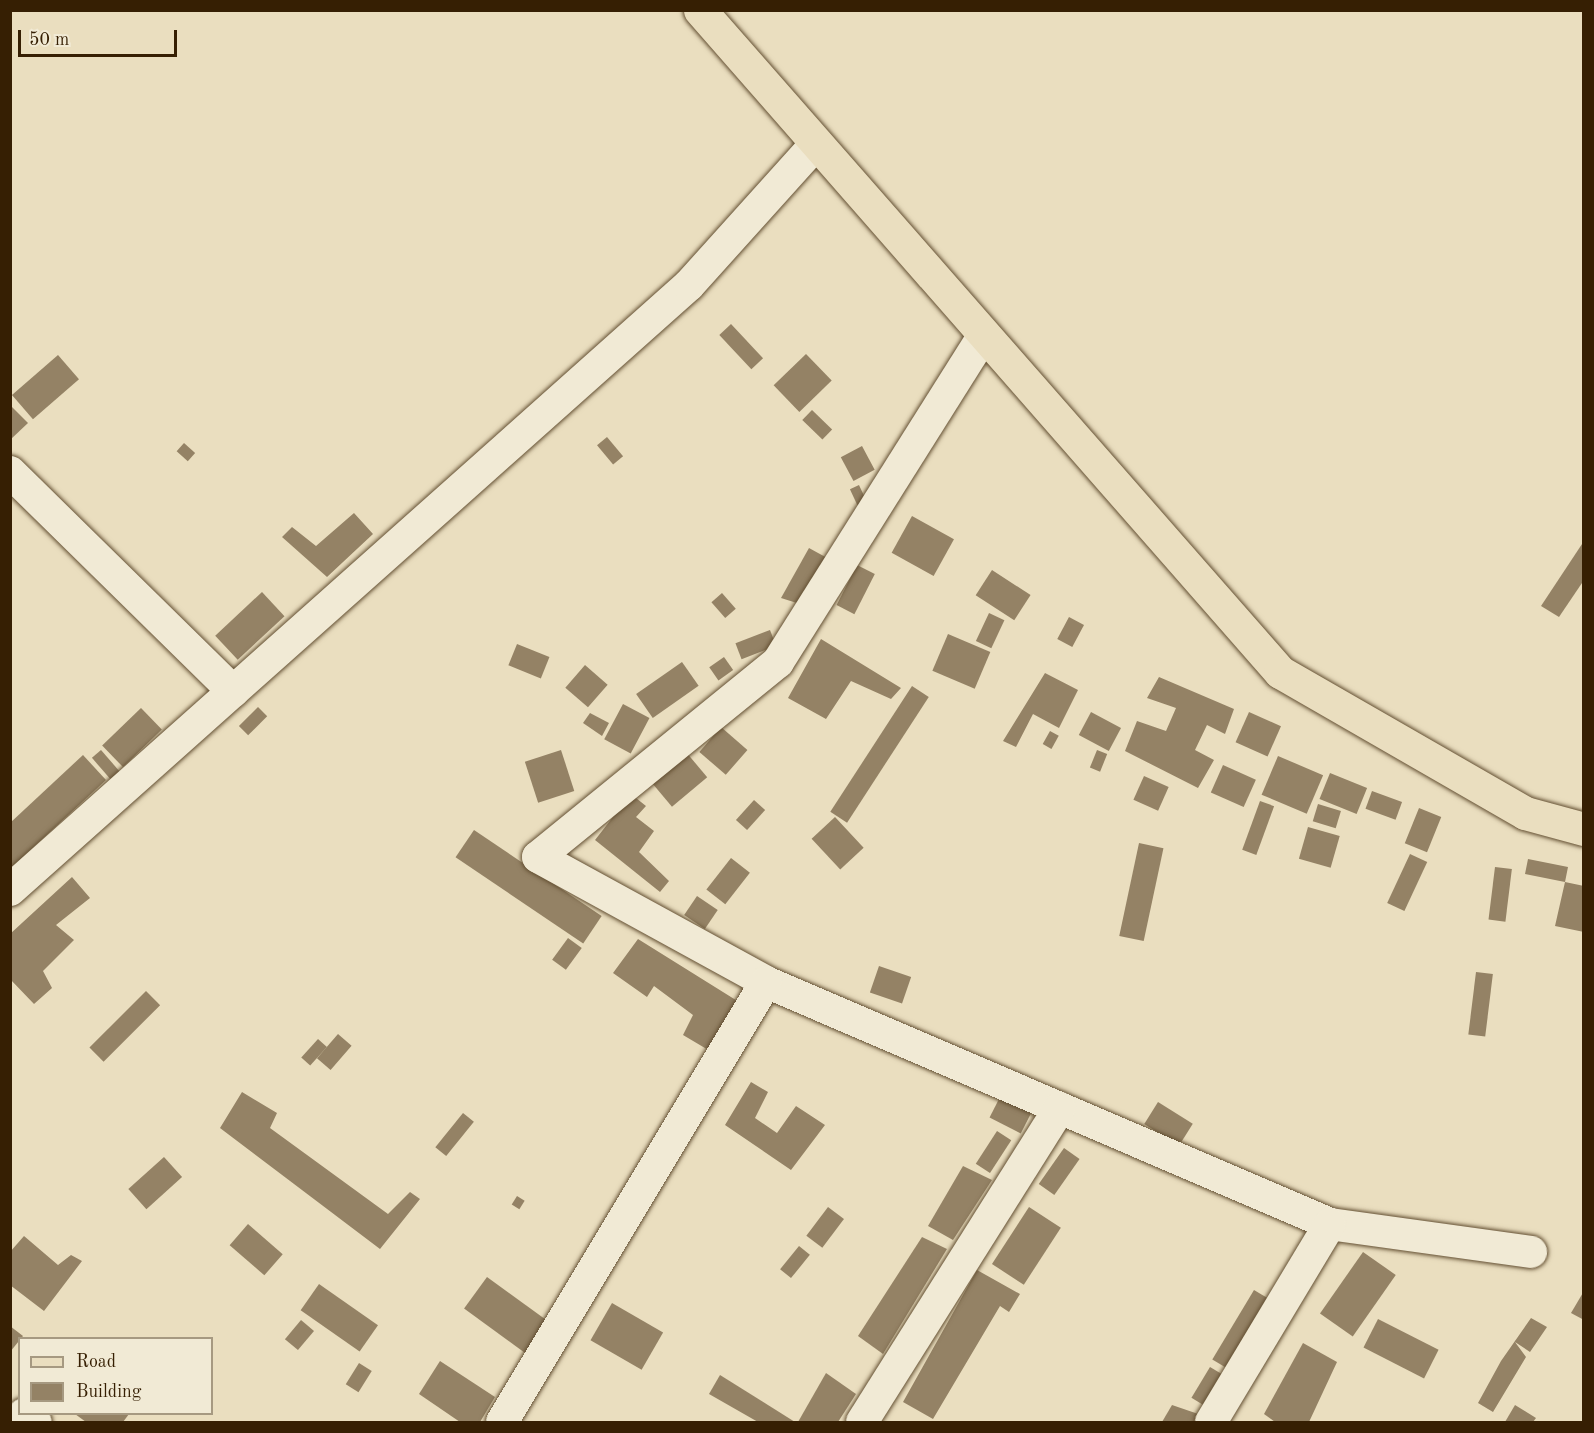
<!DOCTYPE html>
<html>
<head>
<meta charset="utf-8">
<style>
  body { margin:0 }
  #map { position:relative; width:1594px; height:1433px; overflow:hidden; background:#eadebf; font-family:"Old Standard TT",serif }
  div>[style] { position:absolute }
  .building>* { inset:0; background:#948265; transform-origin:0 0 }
  .roads { filter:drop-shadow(0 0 2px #634f32) drop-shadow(0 0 2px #634f32) }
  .minor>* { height:32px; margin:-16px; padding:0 16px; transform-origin:16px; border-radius:16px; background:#f1ead5 }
  .major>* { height:33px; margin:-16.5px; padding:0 16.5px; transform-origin:16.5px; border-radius:16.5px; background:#eadebf }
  span { translate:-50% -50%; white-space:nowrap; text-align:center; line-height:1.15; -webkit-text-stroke:5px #f1ead5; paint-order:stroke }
  .frame { position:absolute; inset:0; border:12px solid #361f03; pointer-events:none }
  .legend { position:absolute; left:18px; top:1337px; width:195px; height:78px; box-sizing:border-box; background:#f1ead5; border:2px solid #a69981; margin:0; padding:8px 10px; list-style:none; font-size:18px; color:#361f03 }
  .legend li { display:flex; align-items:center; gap:12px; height:30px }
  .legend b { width:30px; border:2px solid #a69981 }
  .scale { position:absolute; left:18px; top:30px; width:159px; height:27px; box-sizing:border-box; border:3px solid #361f03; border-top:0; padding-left:8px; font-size:18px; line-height:21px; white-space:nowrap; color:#361f03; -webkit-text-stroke:4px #f1ead5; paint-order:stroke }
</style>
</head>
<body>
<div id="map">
  <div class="building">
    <i style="left:731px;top:324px;width:47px;height:16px;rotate:47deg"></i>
    <i style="left:806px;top:354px;width:37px;height:45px;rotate:46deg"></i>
    <i style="left:58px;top:355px;width:32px;height:61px;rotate:49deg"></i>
    <i style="clip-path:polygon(10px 405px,28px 423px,10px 440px)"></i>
    <i style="left:812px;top:410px;width:28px;height:14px;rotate:44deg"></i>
    <i style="left:607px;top:437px;width:25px;height:13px;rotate:50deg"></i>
    <i style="left:184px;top:443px;width:15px;height:11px;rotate:42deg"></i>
    <i style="left:862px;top:446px;width:27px;height:24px;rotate:62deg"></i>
    <i style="left:859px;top:485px;width:21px;height:10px;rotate:65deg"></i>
    <i style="clip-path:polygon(354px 513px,373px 534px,327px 577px,282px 537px,292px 527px,316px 546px)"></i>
    <i style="left:912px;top:516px;width:48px;height:42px;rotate:29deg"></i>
    <i style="clip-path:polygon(1584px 541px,1584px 580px,1559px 617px,1541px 606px)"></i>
    <i style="clip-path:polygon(809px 548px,829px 559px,800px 604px,781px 598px)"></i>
    <i style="left:857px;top:565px;width:20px;height:45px;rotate:27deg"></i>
    <i style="left:992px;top:570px;width:46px;height:30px;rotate:33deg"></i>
    <i style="left:262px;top:592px;width:33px;height:64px;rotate:47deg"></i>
    <i style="left:722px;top:593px;width:21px;height:14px;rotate:49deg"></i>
    <i style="left:989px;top:613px;width:17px;height:31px;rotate:25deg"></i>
    <i style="left:1069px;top:617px;width:17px;height:25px;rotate:28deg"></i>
    <i style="left:770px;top:630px;width:17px;height:37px;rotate:69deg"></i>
    <i style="left:948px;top:634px;width:46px;height:40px;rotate:23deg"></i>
    <i style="clip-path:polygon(821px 639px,901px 688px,891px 699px,851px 681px,826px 719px,788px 698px)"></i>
    <i style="left:517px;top:644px;width:35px;height:23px;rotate:22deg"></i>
    <i style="left:724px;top:657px;width:16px;height:18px;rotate:55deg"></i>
    <i style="left:682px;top:662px;width:29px;height:56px;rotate:55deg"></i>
    <i style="left:585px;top:665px;width:30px;height:30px;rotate:41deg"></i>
    <i style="clip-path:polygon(1045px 673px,1078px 690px,1059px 728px,1033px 714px,1016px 747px,1003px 741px)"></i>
    <i style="clip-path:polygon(1159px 677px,1234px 709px,1225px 734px,1207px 725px,1195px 750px,1214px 760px,1198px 788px,1125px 751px,1137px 721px,1166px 731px,1176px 708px,1147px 698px)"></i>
    <i style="left:912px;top:686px;width:20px;height:150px;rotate:33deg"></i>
    <i style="left:623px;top:704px;width:30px;height:40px;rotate:28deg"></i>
    <i style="left:258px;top:707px;width:13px;height:27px;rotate:45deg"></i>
    <i style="left:141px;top:708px;width:30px;height:54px;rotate:46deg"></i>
    <i style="left:1091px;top:712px;width:34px;height:26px;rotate:28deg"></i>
    <i style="left:1249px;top:712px;width:35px;height:33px;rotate:24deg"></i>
    <i style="clip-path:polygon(590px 713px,609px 723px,602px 736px,583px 723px)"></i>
    <i style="left:721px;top:727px;width:35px;height:33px;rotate:41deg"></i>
    <i style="left:1050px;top:731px;width:10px;height:15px;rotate:29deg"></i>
    <i style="left:101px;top:750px;width:28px;height:12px;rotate:49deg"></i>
    <i style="left:561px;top:750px;width:43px;height:38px;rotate:72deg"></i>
    <i style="left:1097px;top:750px;width:11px;height:19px;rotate:22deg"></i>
    <i style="left:686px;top:752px;width:33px;height:46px;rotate:50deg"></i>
    <i style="clip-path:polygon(83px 755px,106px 780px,10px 869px,10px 823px)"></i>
    <i style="left:1278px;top:756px;width:49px;height:42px;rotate:23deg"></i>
    <i style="left:1223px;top:765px;width:36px;height:30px;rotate:24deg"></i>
    <i style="left:1330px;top:773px;width:40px;height:28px;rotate:22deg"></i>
    <i style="left:1144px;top:776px;width:27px;height:26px;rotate:24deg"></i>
    <i style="left:1372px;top:791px;width:32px;height:19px;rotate:20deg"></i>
    <i style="clip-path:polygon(631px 794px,646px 806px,636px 817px,654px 831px,639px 852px,669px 881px,660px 892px,595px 840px)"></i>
    <i style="left:754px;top:800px;width:15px;height:27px;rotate:42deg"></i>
    <i style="left:1260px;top:801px;width:15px;height:52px;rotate:20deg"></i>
    <i style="left:1318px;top:804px;width:24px;height:18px;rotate:17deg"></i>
    <i style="left:1419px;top:808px;width:24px;height:38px;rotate:22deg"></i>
    <i style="left:835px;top:817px;width:42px;height:32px;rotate:47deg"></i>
    <i style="left:1308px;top:827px;width:33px;height:33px;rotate:16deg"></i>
    <i style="left:474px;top:830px;width:154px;height:33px;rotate:34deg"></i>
    <i style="left:1139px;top:843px;width:25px;height:95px;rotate:12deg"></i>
    <i style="left:1410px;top:854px;width:19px;height:54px;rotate:25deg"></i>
    <i style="left:731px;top:858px;width:24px;height:40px;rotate:38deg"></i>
    <i style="clip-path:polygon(1528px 859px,1568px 867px,1565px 882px,1584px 886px,1584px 932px,1555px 926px,1565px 882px,1525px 874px)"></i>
    <i style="left:1495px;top:867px;width:17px;height:53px;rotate:7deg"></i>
    <i style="clip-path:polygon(72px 877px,90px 898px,56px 925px,74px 940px,43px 971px,52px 988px,34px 1004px,10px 979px,10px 934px)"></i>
    <i style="left:697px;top:896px;width:25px;height:23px;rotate:34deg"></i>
    <i style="left:568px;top:938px;width:17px;height:27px;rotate:36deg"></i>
    <i style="clip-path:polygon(638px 939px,739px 1002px,710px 1051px,683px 1035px,693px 1015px,654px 986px,647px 997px,613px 973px)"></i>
    <i style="left:879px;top:966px;width:34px;height:28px;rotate:19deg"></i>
    <i style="left:1476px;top:972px;width:17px;height:63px;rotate:7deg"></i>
    <i style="left:146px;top:991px;width:20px;height:80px;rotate:45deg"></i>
    <i style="left:338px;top:1034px;width:18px;height:32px;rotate:41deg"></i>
    <i style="left:318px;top:1039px;width:12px;height:25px;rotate:42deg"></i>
    <i style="clip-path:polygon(751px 1082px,768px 1092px,755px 1118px,777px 1133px,796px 1106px,825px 1125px,791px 1170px,725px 1125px)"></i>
    <i style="clip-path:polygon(242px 1092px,277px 1113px,270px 1128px,388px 1214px,410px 1192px,420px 1199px,380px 1249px,220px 1128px)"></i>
    <i style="left:1000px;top:1097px;width:35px;height:23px;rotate:27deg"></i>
    <i style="left:1158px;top:1102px;width:41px;height:26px;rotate:32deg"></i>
    <i style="left:463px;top:1113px;width:14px;height:44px;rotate:39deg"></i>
    <i style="left:997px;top:1131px;width:17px;height:39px;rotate:33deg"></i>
    <i style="left:1064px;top:1148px;width:19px;height:44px;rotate:35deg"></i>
    <i style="left:164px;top:1157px;width:27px;height:48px;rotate:48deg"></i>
    <i style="clip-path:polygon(963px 1166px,992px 1180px,953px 1240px,928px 1226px)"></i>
    <i style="left:517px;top:1196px;width:9px;height:10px;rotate:32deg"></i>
    <i style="left:828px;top:1207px;width:20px;height:36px;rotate:37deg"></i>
    <i style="left:1029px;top:1207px;width:38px;height:68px;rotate:33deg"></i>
    <i style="left:248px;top:1224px;width:46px;height:28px;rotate:41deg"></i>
    <i style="clip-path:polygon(24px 1236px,58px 1265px,71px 1255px,82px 1261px,44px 1311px,10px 1285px,10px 1252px)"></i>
    <i style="clip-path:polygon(922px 1237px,947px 1249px,883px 1354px,858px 1336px)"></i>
    <i style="left:799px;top:1246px;width:14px;height:30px;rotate:39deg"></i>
    <i style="left:1363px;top:1252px;width:40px;height:75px;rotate:35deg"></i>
    <i style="clip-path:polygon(977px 1270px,1020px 1294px,1009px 1312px,1000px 1306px,933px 1419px,903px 1402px)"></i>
    <i style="left:487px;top:1277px;width:75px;height:39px;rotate:36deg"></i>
    <i style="left:319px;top:1284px;width:72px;height:32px;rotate:35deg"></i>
    <i style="left:1254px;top:1290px;width:26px;height:81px;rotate:31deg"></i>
    <i style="clip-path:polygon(1584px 1291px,1584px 1320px,1571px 1313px)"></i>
    <i style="left:612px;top:1303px;width:59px;height:43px;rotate:30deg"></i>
    <i style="clip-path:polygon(1531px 1318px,1547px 1327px,1530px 1352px,1515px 1342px,1526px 1357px,1493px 1412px,1478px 1403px,1501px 1361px)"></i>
    <i style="left:1378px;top:1319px;width:68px;height:32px;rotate:27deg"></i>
    <i style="left:301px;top:1320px;width:17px;height:25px;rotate:40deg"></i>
    <i style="clip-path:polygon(10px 1326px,23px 1336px,10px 1352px)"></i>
    <i style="clip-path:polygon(1303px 1343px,1337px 1362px,1309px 1422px,1275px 1422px,1264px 1414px)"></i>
    <i style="clip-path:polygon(440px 1361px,495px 1397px,480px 1422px,460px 1422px,419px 1394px)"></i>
    <i style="left:359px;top:1363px;width:15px;height:25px;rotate:32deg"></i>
    <i style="left:1210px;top:1367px;width:23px;height:36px;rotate:31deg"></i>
    <i style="clip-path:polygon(826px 1373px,856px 1394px,838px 1422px,798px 1422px)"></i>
    <i style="clip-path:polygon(720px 1375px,795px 1422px,758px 1422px,709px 1394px)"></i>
    <i style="clip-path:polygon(1172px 1405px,1207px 1417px,1204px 1422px,1162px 1422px)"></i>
    <i style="clip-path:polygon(1515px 1405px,1536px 1418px,1533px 1422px,1505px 1422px)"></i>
    <i style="clip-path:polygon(75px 1414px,129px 1414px,123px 1422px,86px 1422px)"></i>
  </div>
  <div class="roads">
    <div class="minor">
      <i style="left:982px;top:338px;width:383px;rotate:122.2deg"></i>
      <i style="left:778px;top:662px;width:309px;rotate:140.9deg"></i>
      <i style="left:538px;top:857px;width:260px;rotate:28.7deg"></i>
      <i style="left:766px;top:982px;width:614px;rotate:23.22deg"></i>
      <i style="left:1330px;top:1224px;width:203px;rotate:7.9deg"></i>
      <i style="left:10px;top:472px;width:313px;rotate:44.5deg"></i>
      <i style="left:10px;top:890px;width:909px;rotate:-41.7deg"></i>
      <i style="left:689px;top:285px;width:190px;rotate:-48deg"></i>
      <i style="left:24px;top:1414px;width:14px;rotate:34deg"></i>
      <i style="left:502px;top:1422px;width:513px;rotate:-59.04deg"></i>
      <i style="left:862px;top:1422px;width:371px;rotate:-57.8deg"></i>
      <i style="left:1211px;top:1422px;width:231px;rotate:-59deg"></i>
    </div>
    <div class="major">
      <i style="left:700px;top:10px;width:880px;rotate:48.78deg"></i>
      <i style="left:1280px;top:672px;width:283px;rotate:29.9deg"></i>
      <i style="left:1525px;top:813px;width:61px;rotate:15.2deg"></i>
    </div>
  </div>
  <div class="frame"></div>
  <ul class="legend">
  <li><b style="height:8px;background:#eadebf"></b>Road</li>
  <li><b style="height:16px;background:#948265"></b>Building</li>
  </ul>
  <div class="scale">50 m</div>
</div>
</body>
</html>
